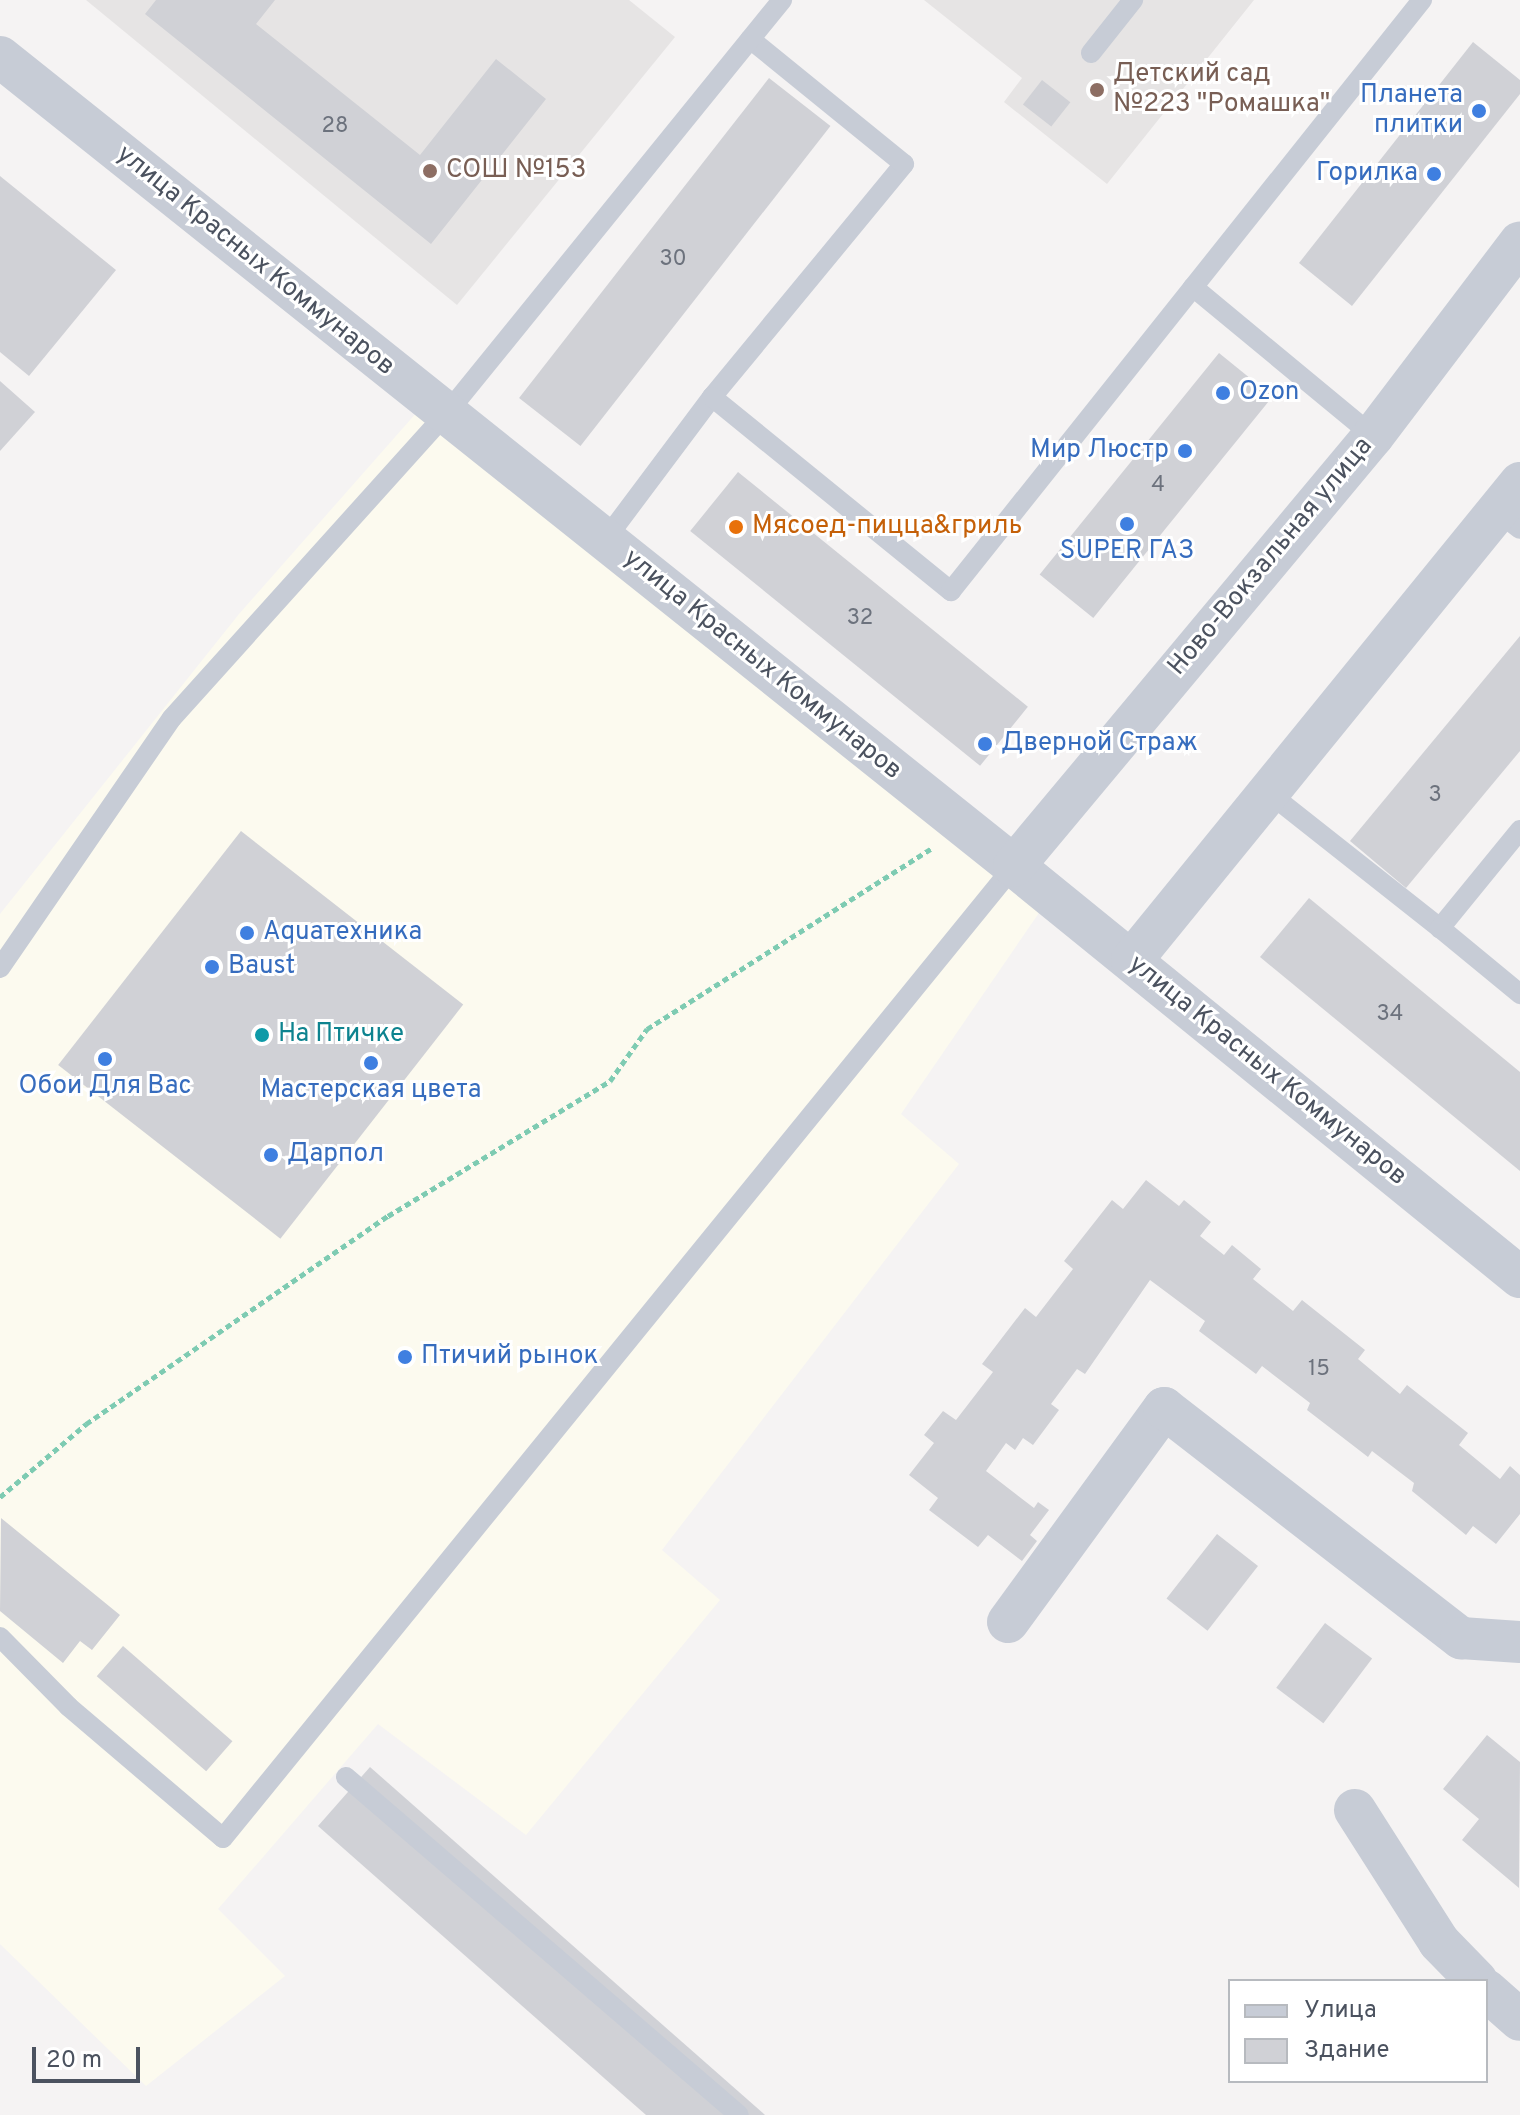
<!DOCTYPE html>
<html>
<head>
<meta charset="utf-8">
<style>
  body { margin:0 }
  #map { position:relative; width:1520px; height:2115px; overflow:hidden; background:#f5f3f3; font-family:Overpass,sans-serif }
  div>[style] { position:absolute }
  .commercial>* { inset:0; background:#fcfaef }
  .education>* { inset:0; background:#e6e4e4 }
  .building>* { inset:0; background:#d0d1d6; transform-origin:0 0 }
  .path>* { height:5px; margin-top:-2.5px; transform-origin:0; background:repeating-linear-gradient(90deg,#7ecbb2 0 6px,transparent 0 10px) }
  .lane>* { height:20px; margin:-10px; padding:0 10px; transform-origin:10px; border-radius:10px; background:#c7ccd6 }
  .street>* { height:42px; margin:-21px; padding:0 21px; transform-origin:21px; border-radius:21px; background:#c7ccd6 }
  .dots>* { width:22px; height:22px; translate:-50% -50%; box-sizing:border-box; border:4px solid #fff; border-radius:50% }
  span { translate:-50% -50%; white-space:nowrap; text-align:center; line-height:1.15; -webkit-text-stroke:6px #fff; paint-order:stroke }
  .number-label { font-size:22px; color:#6c727d }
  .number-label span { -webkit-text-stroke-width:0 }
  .education-label { font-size:26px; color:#785e54 }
  .left { translate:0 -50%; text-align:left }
  .shop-label { font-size:26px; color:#366cbe }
  .right { translate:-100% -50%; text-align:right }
  .street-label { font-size:26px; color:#4b525f }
  .food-label { font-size:26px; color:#c56008 }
  .culture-label { font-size:26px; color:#0d838f }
  .legend { position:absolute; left:1228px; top:1979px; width:260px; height:104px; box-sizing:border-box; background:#fff; border:2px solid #b7babf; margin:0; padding:10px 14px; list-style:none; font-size:24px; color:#4b525f }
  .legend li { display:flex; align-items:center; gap:16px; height:40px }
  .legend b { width:40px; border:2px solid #b7babf }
  .scale { position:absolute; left:32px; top:2047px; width:108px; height:36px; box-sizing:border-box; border:4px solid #4b525f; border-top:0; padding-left:10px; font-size:24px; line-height:28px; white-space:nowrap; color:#4b525f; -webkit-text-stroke:6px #fff; paint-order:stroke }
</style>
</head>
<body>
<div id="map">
  <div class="commercial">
    <i style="clip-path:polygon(418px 411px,1043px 907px,901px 1114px,959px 1164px,662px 1550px,720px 1600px,526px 1835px,378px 1724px,218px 1909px,285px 1976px,146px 2086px,0 1944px,0 914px,239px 614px)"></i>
  </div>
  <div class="education">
    <i style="clip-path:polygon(86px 0,629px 0,675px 37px,457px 305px)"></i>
    <i style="clip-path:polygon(924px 0,1254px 0,1107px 184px,1004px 102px,1022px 78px)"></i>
  </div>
  <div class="building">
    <i style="clip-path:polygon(156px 0,275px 0,256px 24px,420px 155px,496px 59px,546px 99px,431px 244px,145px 14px)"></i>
    <i style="clip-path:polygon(1473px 42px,1520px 80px,1520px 94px,1352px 306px,1299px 263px)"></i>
    <i style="left:769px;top:78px;width:78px;height:406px;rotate:38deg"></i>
    <i style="left:1042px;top:80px;width:36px;height:31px;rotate:38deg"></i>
    <i style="clip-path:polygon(0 176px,116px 270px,29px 376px,0 352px)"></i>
    <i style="left:1219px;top:353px;width:69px;height:285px;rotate:39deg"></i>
    <i style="clip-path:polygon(0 381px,35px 412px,0 451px)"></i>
    <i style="left:738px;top:472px;width:373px;height:76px;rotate:39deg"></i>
    <i style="clip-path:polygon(1520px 636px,1520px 751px,1406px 888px,1350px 841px)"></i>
    <i style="left:241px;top:831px;width:282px;height:297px;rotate:38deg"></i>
    <i style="clip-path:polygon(1309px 898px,1520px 1072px,1520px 1171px,1260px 957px)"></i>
    <i style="clip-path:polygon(1146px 1180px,1179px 1206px,1184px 1200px,1211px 1222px,1200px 1236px,1224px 1255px,1232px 1245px,1261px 1269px,1253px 1279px,1293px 1311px,1302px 1300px,1365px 1350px,1358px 1359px,1400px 1394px,1407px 1385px,1468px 1433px,1459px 1445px,1500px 1479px,1510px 1466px,1520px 1475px,1520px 1514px,1496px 1544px,1473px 1526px,1466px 1535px,1412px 1491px,1414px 1483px,1372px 1451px,1368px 1457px,1307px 1410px,1310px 1403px,1262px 1366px,1256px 1374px,1199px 1331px,1205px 1321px,1150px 1280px,1085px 1374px,1077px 1369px,1051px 1404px,1059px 1410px,1033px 1445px,1023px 1438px,1015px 1450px,1006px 1443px,986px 1471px,1034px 1508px,1038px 1502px,1049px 1510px,1030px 1535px,1037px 1541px,1022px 1561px,988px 1535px,978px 1547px,929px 1510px,938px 1498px,909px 1475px,934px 1443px,924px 1435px,943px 1411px,956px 1420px,993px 1372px,982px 1364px,1025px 1308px,1036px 1317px,1073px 1269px,1064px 1261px,1112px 1200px,1123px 1209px)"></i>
    <i style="clip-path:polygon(1px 1518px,120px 1615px,92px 1650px,80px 1641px,63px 1663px,0 1611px)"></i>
    <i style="left:1217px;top:1534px;width:52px;height:82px;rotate:38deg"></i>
    <i style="left:1325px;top:1623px;width:59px;height:81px;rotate:37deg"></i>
    <i style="left:123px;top:1646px;width:145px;height:40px;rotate:41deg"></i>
    <i style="clip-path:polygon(1487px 1735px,1520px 1762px,1519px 1888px,1462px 1840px,1479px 1819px,1443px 1789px)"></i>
    <i style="clip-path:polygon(370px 1767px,765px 2115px,646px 2115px,318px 1826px)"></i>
  </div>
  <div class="path">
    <i style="left:0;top:1497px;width:113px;rotate:-40.3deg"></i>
    <i style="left:86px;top:1424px;width:367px;rotate:-34.6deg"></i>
    <i style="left:388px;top:1216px;width:260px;rotate:-31.3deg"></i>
    <i style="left:610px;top:1081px;width:64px;rotate:-54.6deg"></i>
    <i style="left:647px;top:1029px;width:336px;rotate:-32.4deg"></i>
  </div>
  <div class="lane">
    <i style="left:1091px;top:53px;width:68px;rotate:-51.6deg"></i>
    <i style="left:1193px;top:287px;width:234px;rotate:39.6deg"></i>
    <i style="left:712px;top:397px;width:302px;rotate:-50.5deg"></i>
    <i style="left:904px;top:164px;width:198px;rotate:-140.9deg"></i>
    <i style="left:1497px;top:511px;width:29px;rotate:38deg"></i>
    <i style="left:605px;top:540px;width:179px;rotate:-53.2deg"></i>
    <i style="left:712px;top:397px;width:308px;rotate:39.1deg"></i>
    <i style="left:951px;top:591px;width:756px;rotate:-51.45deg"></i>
    <i style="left:1269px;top:793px;width:218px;rotate:38.3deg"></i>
    <i style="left:1520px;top:830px;width:127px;rotate:129.2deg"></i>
    <i style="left:1440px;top:928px;width:104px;rotate:39.5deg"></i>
    <i style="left:0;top:968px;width:303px;rotate:-55.5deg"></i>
    <i style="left:172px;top:718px;width:411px;rotate:-48deg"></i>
    <i style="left:447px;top:413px;width:532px;rotate:-50.95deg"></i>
    <i style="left:0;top:1637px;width:98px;rotate:45.4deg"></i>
    <i style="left:69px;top:1707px;width:202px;rotate:40.4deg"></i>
    <i style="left:223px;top:1838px;width:1253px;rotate:-50.86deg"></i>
    <i style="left:346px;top:1777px;width:518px;rotate:40.7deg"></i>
  </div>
  <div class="street">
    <i style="left:0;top:57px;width:1297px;rotate:38.58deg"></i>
    <i style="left:1014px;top:866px;width:652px;rotate:39.09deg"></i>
    <i style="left:1014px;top:866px;width:560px;rotate:-50.14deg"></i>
    <i style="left:1373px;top:436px;width:243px;rotate:-52.8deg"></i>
    <i style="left:1132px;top:960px;width:615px;rotate:-50.87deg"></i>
    <i style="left:1008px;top:1622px;width:265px;rotate:-53.9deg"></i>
    <i style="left:1164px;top:1408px;width:376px;rotate:37.8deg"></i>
    <i style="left:1461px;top:1638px;width:59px;rotate:3.9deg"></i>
    <i style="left:1355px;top:1810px;width:156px;rotate:57.5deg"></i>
    <i style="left:1439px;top:1942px;width:54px;rotate:45.7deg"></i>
    <i style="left:1486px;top:1990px;width:45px;rotate:41.4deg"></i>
  </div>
  <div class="dots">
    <i style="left:1097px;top:90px;background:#8d6e63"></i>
    <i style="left:1479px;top:111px;background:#3f7fe0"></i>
    <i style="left:430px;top:171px;background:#8d6e63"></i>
    <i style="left:1434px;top:174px;background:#3f7fe0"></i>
    <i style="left:1223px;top:393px;background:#3f7fe0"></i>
    <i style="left:1185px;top:451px;background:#3f7fe0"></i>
    <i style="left:1127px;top:524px;background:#3f7fe0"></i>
    <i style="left:736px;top:527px;background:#e8710a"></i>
    <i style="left:985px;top:744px;background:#3f7fe0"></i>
    <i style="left:247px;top:933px;background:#3f7fe0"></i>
    <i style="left:212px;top:967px;background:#3f7fe0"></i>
    <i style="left:262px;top:1035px;background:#0f9aa8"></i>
    <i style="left:105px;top:1059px;background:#3f7fe0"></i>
    <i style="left:371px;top:1063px;background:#3f7fe0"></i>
    <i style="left:271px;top:1155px;background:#3f7fe0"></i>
    <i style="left:405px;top:1357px;background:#3f7fe0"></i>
  </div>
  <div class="number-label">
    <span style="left:335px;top:127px">28</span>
    <span style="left:673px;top:260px">30</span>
    <span style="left:1158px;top:486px">4</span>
    <span style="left:860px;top:619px">32</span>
    <span style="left:1435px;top:796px">3</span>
    <span style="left:1390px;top:1015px">34</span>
    <span style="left:1319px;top:1370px">15</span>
  </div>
  <div class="education-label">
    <span class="left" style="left:1113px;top:90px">Детский сад<br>№223 "Ромашка"</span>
    <span class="left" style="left:446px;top:171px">СОШ №153</span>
  </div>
  <div class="shop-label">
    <span class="right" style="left:1463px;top:111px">Планета<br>плитки</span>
    <span class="right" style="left:1418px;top:174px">Горилка</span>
    <span class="left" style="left:1239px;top:393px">Ozon</span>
    <span class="right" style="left:1169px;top:451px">Мир Люстр</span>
    <span style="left:1127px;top:552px">SUPER ГАЗ</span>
    <span class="left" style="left:1001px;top:744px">Дверной Страж</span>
    <span class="left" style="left:263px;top:933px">Aquaтехника</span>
    <span class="left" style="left:228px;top:967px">Baust</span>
    <span style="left:105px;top:1087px">Обои Для Вас</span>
    <span style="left:371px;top:1091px">Мастерская цвета</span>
    <span class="left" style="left:287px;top:1155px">Дарпол</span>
    <span class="left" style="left:421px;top:1357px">Птичий рынок</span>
  </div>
  <div class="street-label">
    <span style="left:255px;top:261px;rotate:39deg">улица Красных Коммунаров</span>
    <span style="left:1271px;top:557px;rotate:-50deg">Ново-Вокзальная улица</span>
    <span style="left:762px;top:665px;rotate:39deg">улица Красных Коммунаров</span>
    <span style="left:1267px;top:1071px;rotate:39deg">улица Красных Коммунаров</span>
  </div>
  <div class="food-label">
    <span class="left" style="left:752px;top:527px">Мясоед-пицца&amp;гриль</span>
  </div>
  <div class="culture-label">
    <span class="left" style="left:278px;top:1035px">На Птичке</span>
  </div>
  <ul class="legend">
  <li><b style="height:10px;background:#c7ccd6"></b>Улица</li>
  <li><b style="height:22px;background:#d0d1d6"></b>Здание</li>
  </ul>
  <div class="scale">20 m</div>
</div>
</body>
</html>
